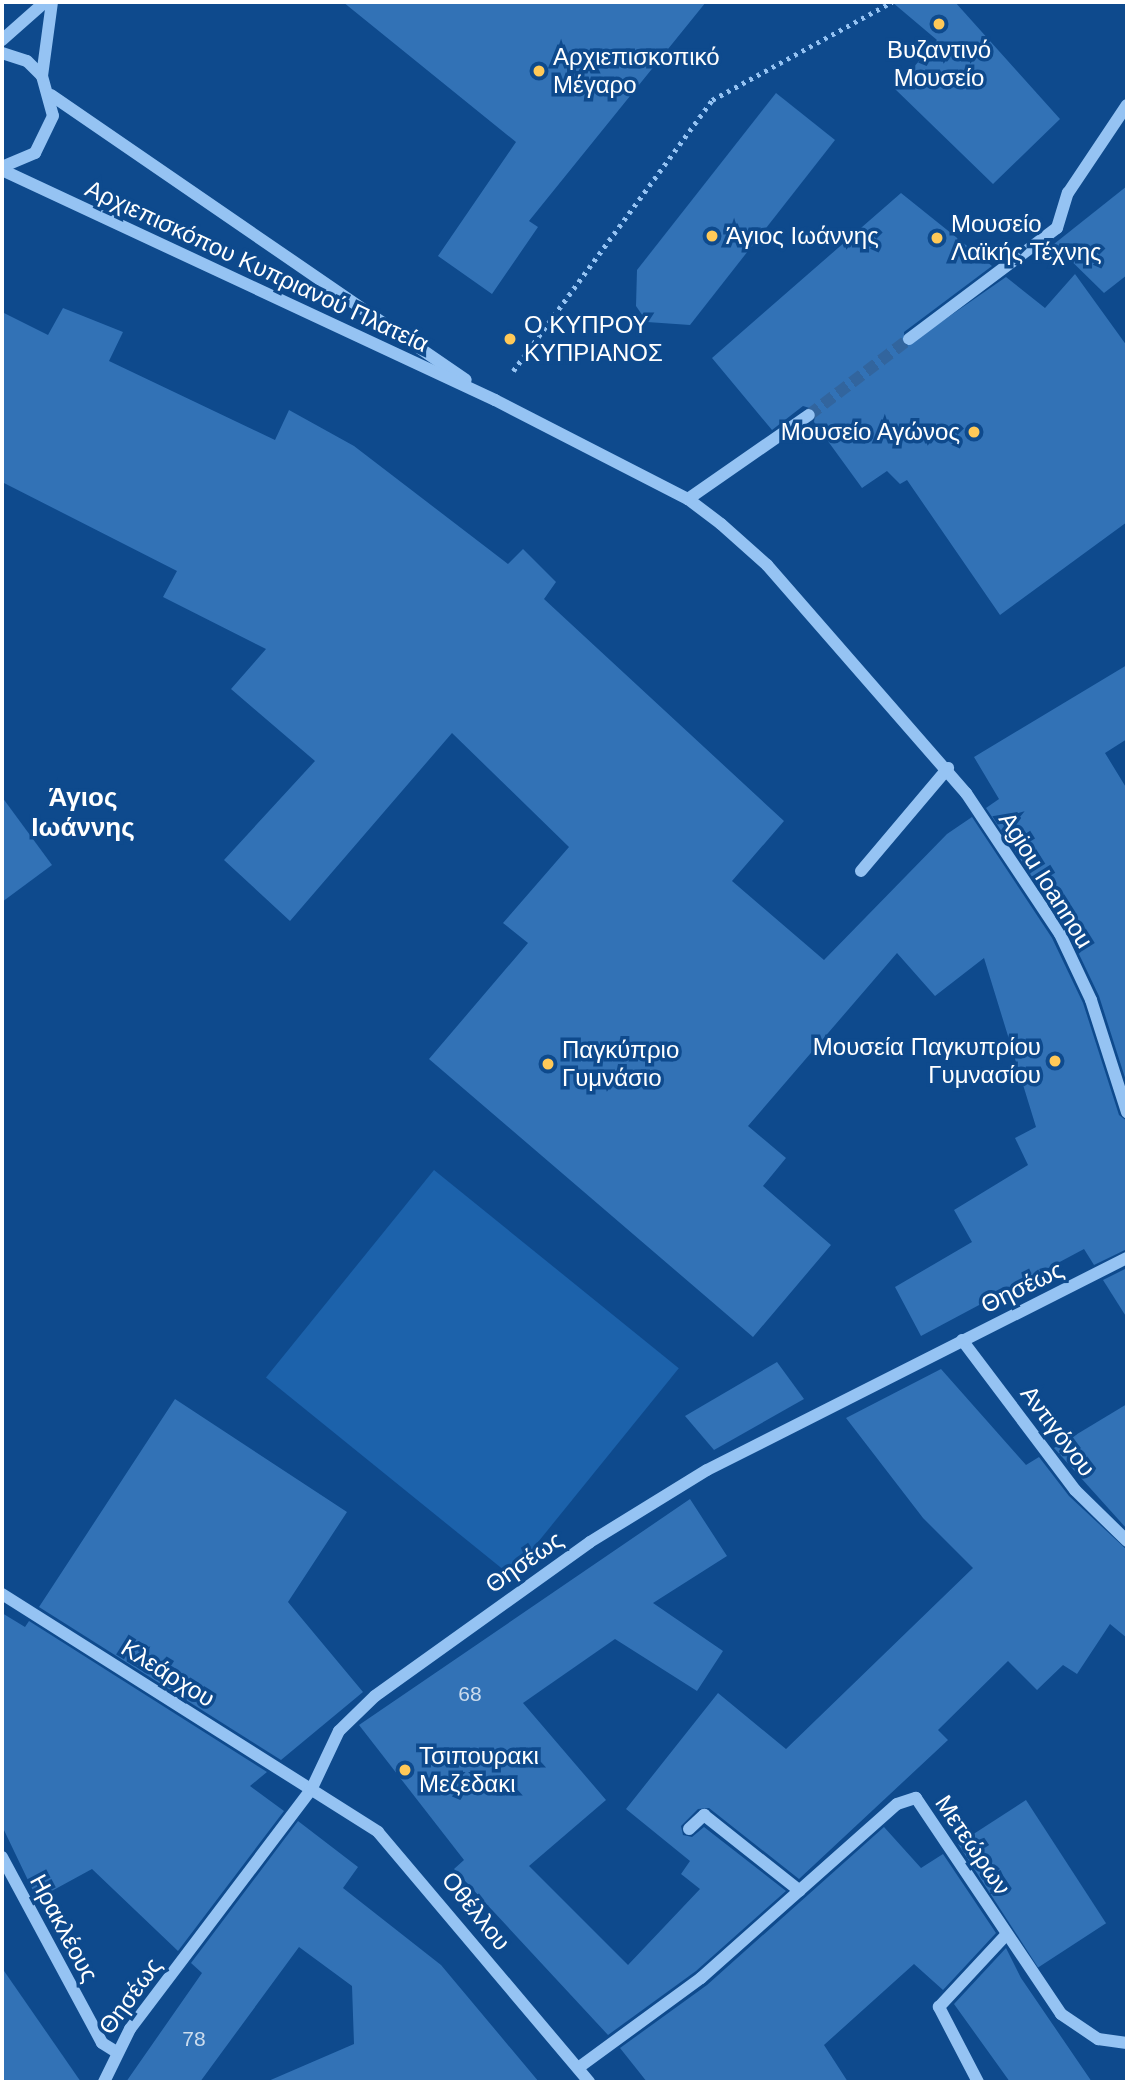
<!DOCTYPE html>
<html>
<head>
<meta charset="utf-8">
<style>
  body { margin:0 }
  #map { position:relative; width:1129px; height:2084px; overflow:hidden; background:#0e4a8d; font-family:Arial,sans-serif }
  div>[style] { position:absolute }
  .green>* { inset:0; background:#1c62ab; transform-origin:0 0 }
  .building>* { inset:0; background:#3272b6; transform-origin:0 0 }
  .minor-tunnel>* { height:12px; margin-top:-6px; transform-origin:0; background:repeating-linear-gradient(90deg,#32659e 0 12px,transparent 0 18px) }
  .path>* { height:4.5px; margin-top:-2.25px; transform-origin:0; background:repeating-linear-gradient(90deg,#95c3f3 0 3.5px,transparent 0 8.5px) }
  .minor>* { height:12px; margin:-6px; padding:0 6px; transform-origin:6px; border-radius:6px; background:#95c3f3 }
  .dots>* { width:19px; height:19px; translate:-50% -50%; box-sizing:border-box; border:4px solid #0e4a8d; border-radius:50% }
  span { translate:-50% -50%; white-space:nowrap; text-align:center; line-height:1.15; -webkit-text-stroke:7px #0e4a8d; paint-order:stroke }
  .number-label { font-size:21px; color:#ccdced }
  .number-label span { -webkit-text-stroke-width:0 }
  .poi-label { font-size:24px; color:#fff }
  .left { translate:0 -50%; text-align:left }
  .right { translate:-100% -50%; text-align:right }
  .street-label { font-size:24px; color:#fff }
  .neighbourhood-label { font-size:26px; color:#fff; font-weight:700 }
  .frame { position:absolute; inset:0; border:4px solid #fff; pointer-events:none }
</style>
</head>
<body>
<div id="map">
  <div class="green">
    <i style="left:434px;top:1170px;width:315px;height:267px;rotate:39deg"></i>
  </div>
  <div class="building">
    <i style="clip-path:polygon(343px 2px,706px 2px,529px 221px,538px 227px,492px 294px,438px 256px,516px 142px)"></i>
    <i style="clip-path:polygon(892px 2px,955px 2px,1060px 119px,993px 184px,895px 89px,937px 40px)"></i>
    <i style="clip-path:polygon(776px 93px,835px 140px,690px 325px,647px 322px,636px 306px,637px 270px)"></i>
    <i style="clip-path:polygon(1127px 186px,1127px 275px,1104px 293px,1054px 244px)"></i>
    <i style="clip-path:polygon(901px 193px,992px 266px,904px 332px,905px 347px,1006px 277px,1045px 308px,1075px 274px,1127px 346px,1127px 522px,1000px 615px,907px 480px,900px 484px,887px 471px,862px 488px,814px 422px,816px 410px,803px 406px,772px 430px,712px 358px)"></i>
    <i style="clip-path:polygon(63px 308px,123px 332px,109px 361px,275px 440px,289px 410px,354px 446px,508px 564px,523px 549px,556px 582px,544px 599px,784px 821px,732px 881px,824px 960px,947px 834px,972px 817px,1052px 938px,1083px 1003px,1119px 1115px,1127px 1121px,1127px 1249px,1094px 1265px,1084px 1249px,921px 1336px,895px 1287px,972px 1242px,954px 1210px,1028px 1165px,1015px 1138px,1036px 1127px,984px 958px,935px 996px,897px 953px,748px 1126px,786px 1158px,763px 1186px,831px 1245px,753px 1337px,429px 1059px,528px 943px,503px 923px,569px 847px,452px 733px,290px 921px,224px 860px,315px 761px,231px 689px,266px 649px,163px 597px,177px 571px,2px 482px,2px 312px,48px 335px)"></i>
    <i style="clip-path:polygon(1127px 665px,1127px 739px,1105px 753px,1127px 789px,1127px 1084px,1099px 996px,1067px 929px,986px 808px,999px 799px,974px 757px)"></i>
    <i style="clip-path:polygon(2px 797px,52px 865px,2px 902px)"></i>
    <i style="clip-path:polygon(1127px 1268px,1127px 1318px,1103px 1280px)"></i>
    <i style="clip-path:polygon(777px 1362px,804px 1399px,714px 1450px,685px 1416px)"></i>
    <i style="clip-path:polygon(941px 1369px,1026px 1465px,1039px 1457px,1069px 1496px,1127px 1550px,1127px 1638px,1110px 1624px,1077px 1674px,1063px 1665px,1037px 1690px,1008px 1661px,938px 1730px,948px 1740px,799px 1879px,709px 1808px,698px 1809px,681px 1826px,683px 1835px,692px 1837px,704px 1827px,786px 1891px,696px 1971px,608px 2035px,454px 1869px,464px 1860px,359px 1725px,690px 1499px,727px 1556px,653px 1603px,723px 1651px,697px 1691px,615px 1639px,523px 1703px,606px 1800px,529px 1866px,628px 1965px,700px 1889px,681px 1874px,690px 1861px,626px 1809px,718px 1693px,786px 1749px,973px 1568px,923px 1518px,846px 1418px)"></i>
    <i style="clip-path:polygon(175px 1399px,347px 1512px,288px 1602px,363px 1692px,281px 1760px,39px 1607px)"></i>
    <i style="clip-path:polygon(1127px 1404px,1127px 1529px,1054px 1448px)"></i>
    <i style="clip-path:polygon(2px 1613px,25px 1627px,29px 1621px,267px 1772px,250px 1786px,284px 1811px,178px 1951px,92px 1869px,37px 1899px,2px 1826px)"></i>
    <i style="left:1026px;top:1800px;width:147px;height:81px;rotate:57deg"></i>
    <i style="clip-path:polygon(298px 1821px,358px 1867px,343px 1888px,441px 1965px,539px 2082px,266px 2082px,354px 2044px,352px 1986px,299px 1947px,200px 2082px,126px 2082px,202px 1973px,191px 1963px)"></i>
    <i style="clip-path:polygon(884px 1827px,921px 1868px,943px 1854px,996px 1933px,943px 1990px,914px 1964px,824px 2045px,848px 2082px,647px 2082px,620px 2048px,707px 1985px)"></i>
    <i style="clip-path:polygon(1006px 1948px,1021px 1978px,1092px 2082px,1010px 2082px,954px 2004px)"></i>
    <i style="clip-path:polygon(2px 1968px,81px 2082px,2px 2082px)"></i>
  </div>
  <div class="minor-tunnel">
    <i style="left:809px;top:415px;width:126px;rotate:-37.2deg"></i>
  </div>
  <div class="path">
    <i style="left:513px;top:371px;width:336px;rotate:-53.7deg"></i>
    <i style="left:712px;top:100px;width:205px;rotate:-28.6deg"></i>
  </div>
  <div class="minor">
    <i style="left:2px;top:40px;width:57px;rotate:-41.5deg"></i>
    <i style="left:2px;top:53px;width:26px;rotate:18deg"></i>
    <i style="left:27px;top:61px;width:21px;rotate:45deg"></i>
    <i style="left:42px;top:76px;width:41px;rotate:74.6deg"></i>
    <i style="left:53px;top:116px;width:41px;rotate:115.9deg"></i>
    <i style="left:35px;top:153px;width:36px;rotate:157deg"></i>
    <i style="left:42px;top:76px;width:75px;rotate:-82.3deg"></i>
    <i style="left:51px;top:95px;width:503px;rotate:34.48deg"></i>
    <i style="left:2px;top:170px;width:544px;rotate:25.01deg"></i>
    <i style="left:495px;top:400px;width:217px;rotate:27.2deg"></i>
    <i style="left:688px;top:499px;width:41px;rotate:37.1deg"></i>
    <i style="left:721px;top:524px;width:62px;rotate:41.7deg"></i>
    <i style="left:767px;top:565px;width:303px;rotate:48.9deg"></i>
    <i style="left:966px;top:793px;width:169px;rotate:56.3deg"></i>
    <i style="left:1060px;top:934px;width:73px;rotate:64.8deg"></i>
    <i style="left:1091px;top:1000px;width:118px;rotate:72.2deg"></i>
    <i style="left:909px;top:339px;width:185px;rotate:-36.9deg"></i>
    <i style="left:1057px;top:228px;width:37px;rotate:-73deg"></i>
    <i style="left:1068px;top:193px;width:106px;rotate:-56.2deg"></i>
    <i style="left:688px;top:499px;width:147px;rotate:-34.8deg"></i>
    <i style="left:861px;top:871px;width:135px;rotate:-49.8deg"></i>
    <i style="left:962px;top:1340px;width:188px;rotate:53deg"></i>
    <i style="left:1075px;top:1490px;width:73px;rotate:44.4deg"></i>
    <i style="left:2px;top:1594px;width:445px;rotate:32.3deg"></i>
    <i style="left:378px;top:1832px;width:327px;rotate:49.8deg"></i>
    <i style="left:689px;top:1829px;width:21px;rotate:-43deg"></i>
    <i style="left:704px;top:1815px;width:122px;rotate:38.4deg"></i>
    <i style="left:2px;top:1857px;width:211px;rotate:61.7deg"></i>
    <i style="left:102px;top:2043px;width:15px;rotate:32deg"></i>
    <i style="left:578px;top:2068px;width:152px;rotate:-36.2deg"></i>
    <i style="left:701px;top:1978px;width:262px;rotate:-41.6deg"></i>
    <i style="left:897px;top:1804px;width:20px;rotate:-18deg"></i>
    <i style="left:916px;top:1798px;width:260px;rotate:56.1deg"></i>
    <i style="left:1061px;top:2014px;width:45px;rotate:34deg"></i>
    <i style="left:1098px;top:2039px;width:29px;rotate:8deg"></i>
    <i style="left:104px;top:2082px;width:59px;rotate:-63.9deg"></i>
    <i style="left:130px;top:2029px;width:302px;rotate:-52.9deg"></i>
    <i style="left:312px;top:1788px;width:63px;rotate:-64.7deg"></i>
    <i style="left:339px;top:1731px;width:50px;rotate:-44.2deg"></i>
    <i style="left:375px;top:1696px;width:264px;rotate:-35.6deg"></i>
    <i style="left:590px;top:1542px;width:137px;rotate:-31.6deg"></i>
    <i style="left:707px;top:1470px;width:470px;rotate:-26.8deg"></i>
    <i style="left:978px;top:2082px;width:85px;rotate:-117.5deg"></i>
    <i style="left:939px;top:2007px;width:98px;rotate:-47.1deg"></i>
  </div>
  <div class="dots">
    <i style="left:939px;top:24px;background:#ffc958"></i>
    <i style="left:539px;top:71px;background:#ffc958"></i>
    <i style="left:712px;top:236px;background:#ffc958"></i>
    <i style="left:937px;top:238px;background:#ffc958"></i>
    <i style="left:510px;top:339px;background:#ffc958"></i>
    <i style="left:974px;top:432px;background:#ffc958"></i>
    <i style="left:1055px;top:1061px;background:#ffc958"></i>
    <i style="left:548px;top:1064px;background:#ffc958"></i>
    <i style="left:405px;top:1770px;background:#ffc958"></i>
  </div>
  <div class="number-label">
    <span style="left:470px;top:1694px">68</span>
    <span style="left:194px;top:2039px">78</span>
  </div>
  <div class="poi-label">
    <span style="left:939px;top:64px">Βυζαντινό<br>Μουσείο</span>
    <span class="left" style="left:553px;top:71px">Αρχιεπισκοπικό<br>Μέγαρο</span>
    <span class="left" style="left:951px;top:238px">Μουσείο<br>Λαϊκής Τέχνης</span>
    <span class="left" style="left:726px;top:236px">Άγιος Ιωάννης</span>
    <span class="left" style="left:524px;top:339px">Ο ΚΥΠΡΟΥ<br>ΚΥΠΡΙΑΝΟΣ</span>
    <span class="right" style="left:960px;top:432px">Μουσείο Αγώνος</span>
    <span class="right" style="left:1041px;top:1061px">Μουσεία Παγκυπρίου<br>Γυμνασίου</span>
    <span class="left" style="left:562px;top:1064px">Παγκύπριο<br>Γυμνάσιο</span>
    <span class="left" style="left:419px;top:1770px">Τσιπουρακι<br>Μεζεδακι</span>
  </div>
  <div class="street-label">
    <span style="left:257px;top:266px;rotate:25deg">Αρχιεπισκόπου Κυπριανού Πλατεία</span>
    <span style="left:1046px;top:880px;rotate:58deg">Agiou Ioannou</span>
    <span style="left:1022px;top:1287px;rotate:-26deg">Θησέως</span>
    <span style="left:1058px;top:1431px;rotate:53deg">Αντιγόνου</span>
    <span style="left:524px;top:1562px;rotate:-35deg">Θησέως</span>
    <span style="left:168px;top:1673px;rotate:32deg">Κλεάρχου</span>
    <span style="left:973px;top:1845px;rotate:56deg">Μετεώρων</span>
    <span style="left:476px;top:1911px;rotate:51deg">Οθέλλου</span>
    <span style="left:64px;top:1928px;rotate:62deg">Ηρακλέους</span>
    <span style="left:130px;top:1996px;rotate:-54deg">Θησέως</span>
  </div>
  <div class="neighbourhood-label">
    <span style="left:83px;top:813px">Άγιος<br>Ιωάννης</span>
  </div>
  <div class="frame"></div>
</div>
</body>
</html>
